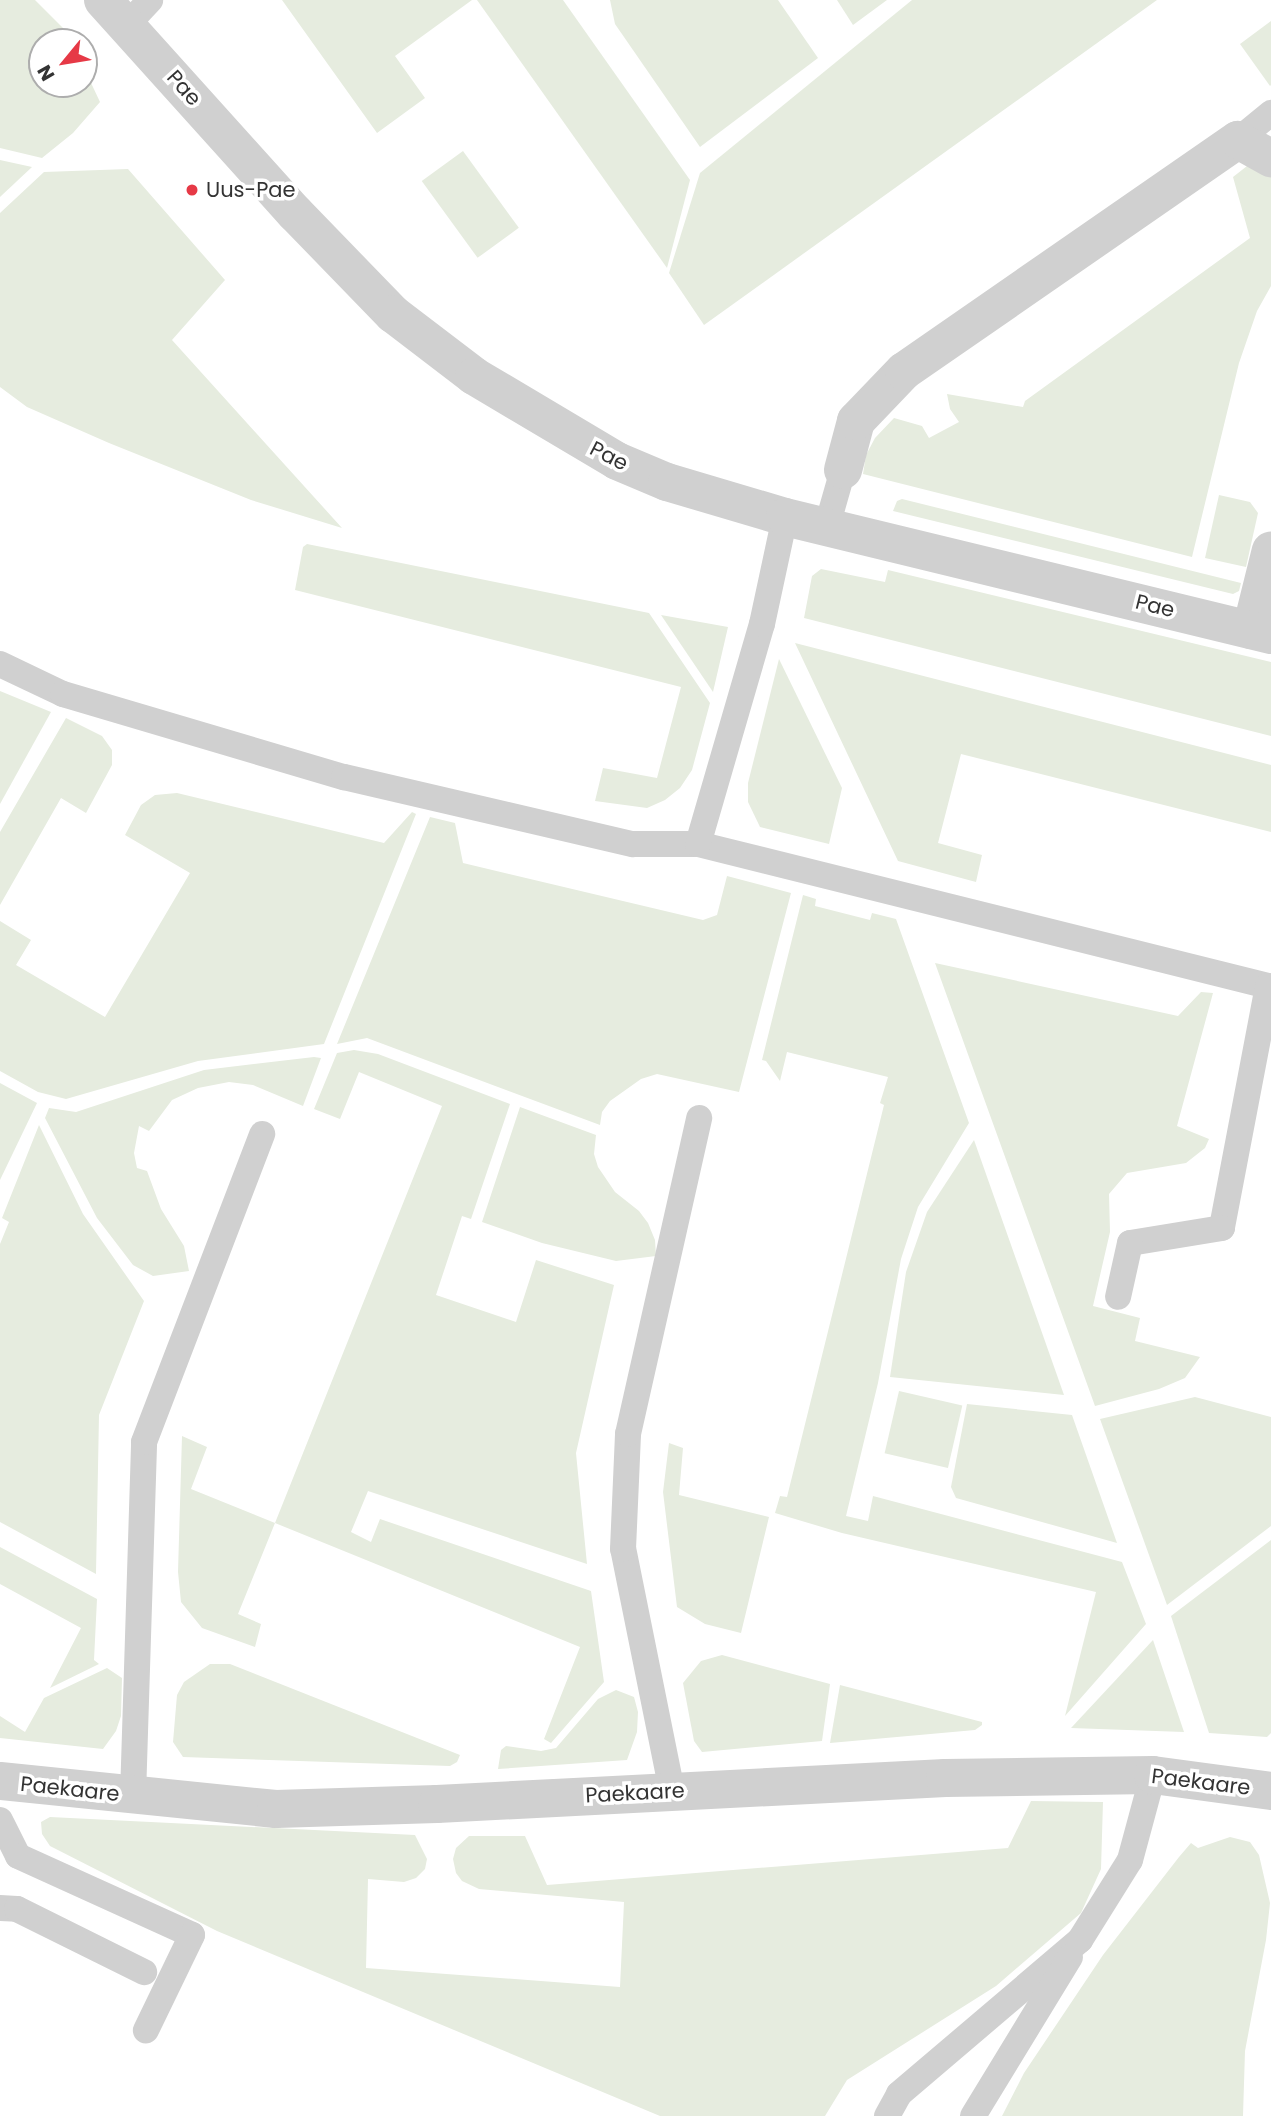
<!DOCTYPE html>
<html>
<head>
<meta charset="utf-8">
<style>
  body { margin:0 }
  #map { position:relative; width:1271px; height:2116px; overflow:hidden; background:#fff; font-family:Poppins,sans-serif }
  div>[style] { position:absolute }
  .green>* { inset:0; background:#e6ecdf; transform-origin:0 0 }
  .service>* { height:26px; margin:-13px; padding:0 13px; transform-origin:13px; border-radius:13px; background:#d0d0d0 }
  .minor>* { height:38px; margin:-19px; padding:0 19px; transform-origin:19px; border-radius:19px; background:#d0d0d0 }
  .tertiary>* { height:38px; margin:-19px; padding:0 19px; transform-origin:19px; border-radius:19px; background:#d0d0d0 }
  .dots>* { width:19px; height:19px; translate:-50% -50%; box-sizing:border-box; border:4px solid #fff; border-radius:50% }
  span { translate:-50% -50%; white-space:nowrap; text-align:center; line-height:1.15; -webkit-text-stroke:7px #fff; paint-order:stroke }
  .street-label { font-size:21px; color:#333 }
  .poi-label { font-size:21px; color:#333 }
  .left { translate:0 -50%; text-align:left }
  .north { position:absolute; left:28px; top:28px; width:70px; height:70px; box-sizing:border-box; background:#fff; border:2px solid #adadad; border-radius:50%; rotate:240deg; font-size:19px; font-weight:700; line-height:28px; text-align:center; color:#333 }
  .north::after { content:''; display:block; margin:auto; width:24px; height:32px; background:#e63946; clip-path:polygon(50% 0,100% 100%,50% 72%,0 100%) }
</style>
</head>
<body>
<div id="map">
  <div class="green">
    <i style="clip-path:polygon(0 0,35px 0,67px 32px,72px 42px,42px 42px,42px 84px,84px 84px,84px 68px,100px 102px,73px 133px,42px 158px,0 148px)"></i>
    <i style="clip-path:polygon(282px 0,472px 0,395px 56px,425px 98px,377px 133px)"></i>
    <i style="clip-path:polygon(477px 0,563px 0,690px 180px,667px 268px)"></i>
    <i style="clip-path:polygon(610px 0,778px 0,818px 58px,700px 147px,615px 24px)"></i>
    <i style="clip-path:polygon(837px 0,887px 0,853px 25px)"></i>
    <i style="clip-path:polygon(912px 0,1157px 0,704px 325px,669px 273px,700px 173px)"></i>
    <i style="clip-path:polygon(1271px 21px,1271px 85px,1270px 86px,1240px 44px)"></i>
    <i style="left:463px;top:151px;width:95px;height:51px;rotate:54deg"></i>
    <i style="clip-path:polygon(1256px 159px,1271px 173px,1271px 286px,1257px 311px,1239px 363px,1192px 557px,863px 474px,866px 455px,875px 438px,894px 418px,922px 426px,929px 438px,959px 422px,950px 409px,947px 394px,1023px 407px,1025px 401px,1250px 238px,1233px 177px)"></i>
    <i style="clip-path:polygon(0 160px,32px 167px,0 197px)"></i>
    <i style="clip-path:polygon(128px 169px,225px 280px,172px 340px,342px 528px,251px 500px,109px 443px,27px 407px,0 387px,0 213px,44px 172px)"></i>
    <i style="clip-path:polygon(1219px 495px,1250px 502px,1258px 513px,1246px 567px,1205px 558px)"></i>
    <i style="clip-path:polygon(902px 499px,1241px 583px,1239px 591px,1233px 594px,893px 511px,897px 501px)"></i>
    <i style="clip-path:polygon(307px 544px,649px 613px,710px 703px,692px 770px,680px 788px,665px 800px,647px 808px,595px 801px,603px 768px,657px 778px,681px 687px,295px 590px,303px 547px)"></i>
    <i style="clip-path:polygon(821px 569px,885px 582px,888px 570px,1271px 662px,1271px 736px,804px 618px,812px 576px)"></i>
    <i style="clip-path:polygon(661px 615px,728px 627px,713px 692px)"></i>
    <i style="clip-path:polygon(795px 643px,1271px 765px,1271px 832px,961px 754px,938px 843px,982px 855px,976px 882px,898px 861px)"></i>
    <i style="clip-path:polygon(779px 659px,842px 788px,829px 844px,760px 827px,748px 802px,748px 783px)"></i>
    <i style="clip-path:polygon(0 691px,51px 712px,0 804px)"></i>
    <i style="clip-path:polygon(66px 718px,102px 736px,112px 750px,112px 765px,86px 813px,61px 798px,0 905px,0 832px)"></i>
    <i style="clip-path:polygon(177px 793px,384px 843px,412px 812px,416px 814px,324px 1044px,198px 1061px,66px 1099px,38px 1092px,0 1071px,0 921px,31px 940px,16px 965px,105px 1017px,190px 873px,125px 835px,141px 805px,155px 795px)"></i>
    <i style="clip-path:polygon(430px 817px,455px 823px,463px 863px,703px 920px,717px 915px,727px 876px,791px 893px,739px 1092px,657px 1074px,641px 1079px,610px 1101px,602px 1112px,600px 1125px,367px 1038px,337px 1044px)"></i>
    <i style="clip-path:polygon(803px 895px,816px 899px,815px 906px,870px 920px,872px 913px,896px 919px,969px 1123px,918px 1207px,901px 1259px,878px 1383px,846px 1516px,868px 1521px,873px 1496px,1122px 1562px,1146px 1624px,1065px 1716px,1096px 1592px,842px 1533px,775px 1513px,780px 1496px,787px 1497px,884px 1105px,880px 1103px,888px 1077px,787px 1052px,780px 1081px,766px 1061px,762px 1060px)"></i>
    <i style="clip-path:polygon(935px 963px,1178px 1016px,1201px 992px,1213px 993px,1177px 1126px,1209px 1139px,1205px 1148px,1186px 1163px,1127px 1173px,1109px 1194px,1110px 1232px,1093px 1306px,1140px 1318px,1135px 1341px,1200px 1357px,1185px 1378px,1159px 1389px,1095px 1406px)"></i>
    <i style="clip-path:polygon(354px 1050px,378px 1054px,510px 1104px,471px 1219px,462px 1216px,436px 1295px,516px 1322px,536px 1260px,614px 1285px,576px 1453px,587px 1564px,368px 1491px,351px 1532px,371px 1542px,380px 1519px,591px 1591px,604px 1682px,551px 1743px,544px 1739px,580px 1647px,275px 1523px,238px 1614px,261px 1624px,255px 1647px,202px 1628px,181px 1602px,178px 1572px,182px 1436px,207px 1447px,191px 1489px,275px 1523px,442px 1106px,359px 1072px,340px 1119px,314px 1109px,337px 1053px)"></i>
    <i style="clip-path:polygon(314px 1057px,321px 1058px,303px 1106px,253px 1085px,229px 1082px,198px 1088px,172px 1100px,149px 1131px,139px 1126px,134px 1153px,137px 1168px,147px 1171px,161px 1209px,184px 1246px,189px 1271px,153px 1276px,133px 1265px,97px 1218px,45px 1118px,49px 1108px,76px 1112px,204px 1070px)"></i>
    <i style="clip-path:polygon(0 1083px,37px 1103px,0 1180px)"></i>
    <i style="clip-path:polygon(520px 1107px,596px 1135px,594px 1154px,598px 1167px,615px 1192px,639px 1211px,648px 1223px,655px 1240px,656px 1256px,616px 1261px,542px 1243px,482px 1222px)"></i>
    <i style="clip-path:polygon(39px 1125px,83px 1214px,144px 1301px,99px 1415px,96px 1574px,0 1522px,0 1244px,9px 1222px,2px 1218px)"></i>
    <i style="clip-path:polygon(974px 1140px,1064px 1395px,890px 1377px,906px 1272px,927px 1212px)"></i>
    <i style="left:899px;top:1391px;width:65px;height:64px;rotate:13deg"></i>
    <i style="clip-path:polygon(1195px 1397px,1271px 1417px,1271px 1526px,1167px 1605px,1100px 1419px)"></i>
    <i style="clip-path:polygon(967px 1404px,1072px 1415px,1117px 1543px,956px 1498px,951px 1487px)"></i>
    <i style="clip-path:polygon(669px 1443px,683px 1448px,679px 1495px,769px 1517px,741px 1633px,705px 1624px,677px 1607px,663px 1492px)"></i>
    <i style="clip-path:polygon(1271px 1540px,1271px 1733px,1267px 1737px,1209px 1733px,1171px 1616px)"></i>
    <i style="clip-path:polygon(0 1547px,97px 1599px,94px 1660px,99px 1664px,50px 1688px,81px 1628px,0 1584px)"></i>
    <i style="clip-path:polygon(1153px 1640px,1184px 1732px,1071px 1728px)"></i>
    <i style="clip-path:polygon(722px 1655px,830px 1684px,822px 1741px,702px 1752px,694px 1741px,683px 1683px,701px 1661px)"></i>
    <i style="clip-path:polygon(210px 1664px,230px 1664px,460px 1755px,457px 1762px,450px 1766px,183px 1757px,173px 1742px,177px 1695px,184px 1682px)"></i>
    <i style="clip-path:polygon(107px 1668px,122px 1678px,121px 1716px,116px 1731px,103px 1749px,0 1738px,0 1716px,25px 1732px,44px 1698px)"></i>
    <i style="clip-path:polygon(840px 1685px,982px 1722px,982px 1725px,975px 1730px,830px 1743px)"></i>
    <i style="clip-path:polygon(616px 1690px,634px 1697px,638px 1712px,637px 1732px,627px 1760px,498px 1769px,501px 1750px,506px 1746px,541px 1751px,556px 1748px,598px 1699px)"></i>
    <i style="clip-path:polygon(1031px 1801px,1103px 1802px,1101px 1869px,1081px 1913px,996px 1986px,847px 2080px,825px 2116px,660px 2116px,217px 1931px,50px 1846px,42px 1834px,41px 1822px,50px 1817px,415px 1835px,427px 1859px,425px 1869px,416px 1878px,404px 1882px,368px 1879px,366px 1968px,620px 1987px,624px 1902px,479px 1889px,462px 1881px,456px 1873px,453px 1859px,456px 1848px,469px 1836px,525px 1836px,547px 1885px,1008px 1848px)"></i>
    <i style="clip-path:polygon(1230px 1837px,1250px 1842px,1259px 1855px,1270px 1903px,1266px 1940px,1245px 2051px,1243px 2116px,1002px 2116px,1024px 2073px,1103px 1955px,1179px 1857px,1191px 1843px,1198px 1848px)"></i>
  </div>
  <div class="service">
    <i style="left:127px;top:25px;width:34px;rotate:-47deg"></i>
    <i style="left:1238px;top:140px;width:43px;rotate:-39.3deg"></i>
    <i style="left:827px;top:526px;width:58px;rotate:-74.1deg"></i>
    <i style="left:0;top:664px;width:70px;rotate:25.5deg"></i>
    <i style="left:63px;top:694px;width:293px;rotate:16.5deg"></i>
    <i style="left:344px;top:777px;width:297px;rotate:13.1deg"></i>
    <i style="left:633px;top:844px;width:65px"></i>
    <i style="left:698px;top:844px;width:587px;rotate:13.99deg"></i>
    <i style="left:1268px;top:986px;width:246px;rotate:100.8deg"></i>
    <i style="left:1222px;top:1228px;width:93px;rotate:170.7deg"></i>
    <i style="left:1130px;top:1243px;width:55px;rotate:102.5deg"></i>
    <i style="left:698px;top:844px;width:229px;rotate:-73.8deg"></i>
    <i style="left:762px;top:624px;width:109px;rotate:-77.9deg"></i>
    <i style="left:672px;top:1791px;width:247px;rotate:-101.4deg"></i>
    <i style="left:623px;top:1549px;width:115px;rotate:-87.5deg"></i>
    <i style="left:628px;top:1434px;width:324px;rotate:-77.3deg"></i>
    <i style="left:133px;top:1796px;width:354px;rotate:-88.2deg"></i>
    <i style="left:144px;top:1442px;width:330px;rotate:-69deg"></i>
    <i style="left:0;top:1820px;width:40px;rotate:63.4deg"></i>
    <i style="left:18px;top:1856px;width:191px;rotate:24.4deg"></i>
    <i style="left:192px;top:1935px;width:106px;rotate:115.8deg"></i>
    <i style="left:0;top:1908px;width:17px;rotate:3deg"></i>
    <i style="left:17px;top:1909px;width:142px;rotate:26.4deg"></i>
    <i style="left:887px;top:2116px;width:25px;rotate:-61deg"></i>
    <i style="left:899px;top:2094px;width:238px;rotate:-40.4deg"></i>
    <i style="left:1080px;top:1940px;width:94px;rotate:-58deg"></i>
    <i style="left:1130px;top:1860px;width:88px;rotate:-74.9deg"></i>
    <i style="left:973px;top:2116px;width:186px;rotate:-58.6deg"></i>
  </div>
  <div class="minor">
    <i style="left:843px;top:470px;width:51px;rotate:-75.1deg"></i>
    <i style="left:856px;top:421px;width:69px;rotate:-46.2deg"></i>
    <i style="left:904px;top:371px;width:406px;rotate:-34.7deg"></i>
    <i style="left:1238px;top:140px;width:38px;rotate:29deg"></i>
    <i style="left:1251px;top:630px;width:82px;rotate:-76deg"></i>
  </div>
  <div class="tertiary">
    <i style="left:103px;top:0;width:287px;rotate:48deg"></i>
    <i style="left:295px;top:213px;width:141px;rotate:45.9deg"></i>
    <i style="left:393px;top:314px;width:102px;rotate:37.4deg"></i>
    <i style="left:474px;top:376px;width:166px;rotate:30.7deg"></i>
    <i style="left:617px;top:461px;width:54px;rotate:22.8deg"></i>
    <i style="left:667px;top:482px;width:123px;rotate:16.5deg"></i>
    <i style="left:785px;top:517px;width:500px;rotate:13.65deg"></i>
    <i style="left:0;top:1781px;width:277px;rotate:5.8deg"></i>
    <i style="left:276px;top:1809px;width:161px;rotate:-1.8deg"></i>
    <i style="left:437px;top:1804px;width:509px;rotate:-2.93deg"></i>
    <i style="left:945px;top:1778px;width:208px;rotate:-0.8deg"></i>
    <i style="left:1153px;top:1775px;width:119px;rotate:7.7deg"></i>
  </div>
  <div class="dots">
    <i style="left:192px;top:190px;background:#e63946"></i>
  </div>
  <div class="street-label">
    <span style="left:184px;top:88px;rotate:48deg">Pae</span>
    <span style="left:609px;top:456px;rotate:27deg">Pae</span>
    <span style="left:1155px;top:606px;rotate:14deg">Pae</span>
    <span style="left:1201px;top:1782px;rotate:7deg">Paekaare</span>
    <span style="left:70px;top:1789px;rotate:6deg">Paekaare</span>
    <span style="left:635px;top:1793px;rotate:-3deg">Paekaare</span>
  </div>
  <div class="poi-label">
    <span class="left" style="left:206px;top:190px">Uus-Pae</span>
  </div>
  <div class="north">N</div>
</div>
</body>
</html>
